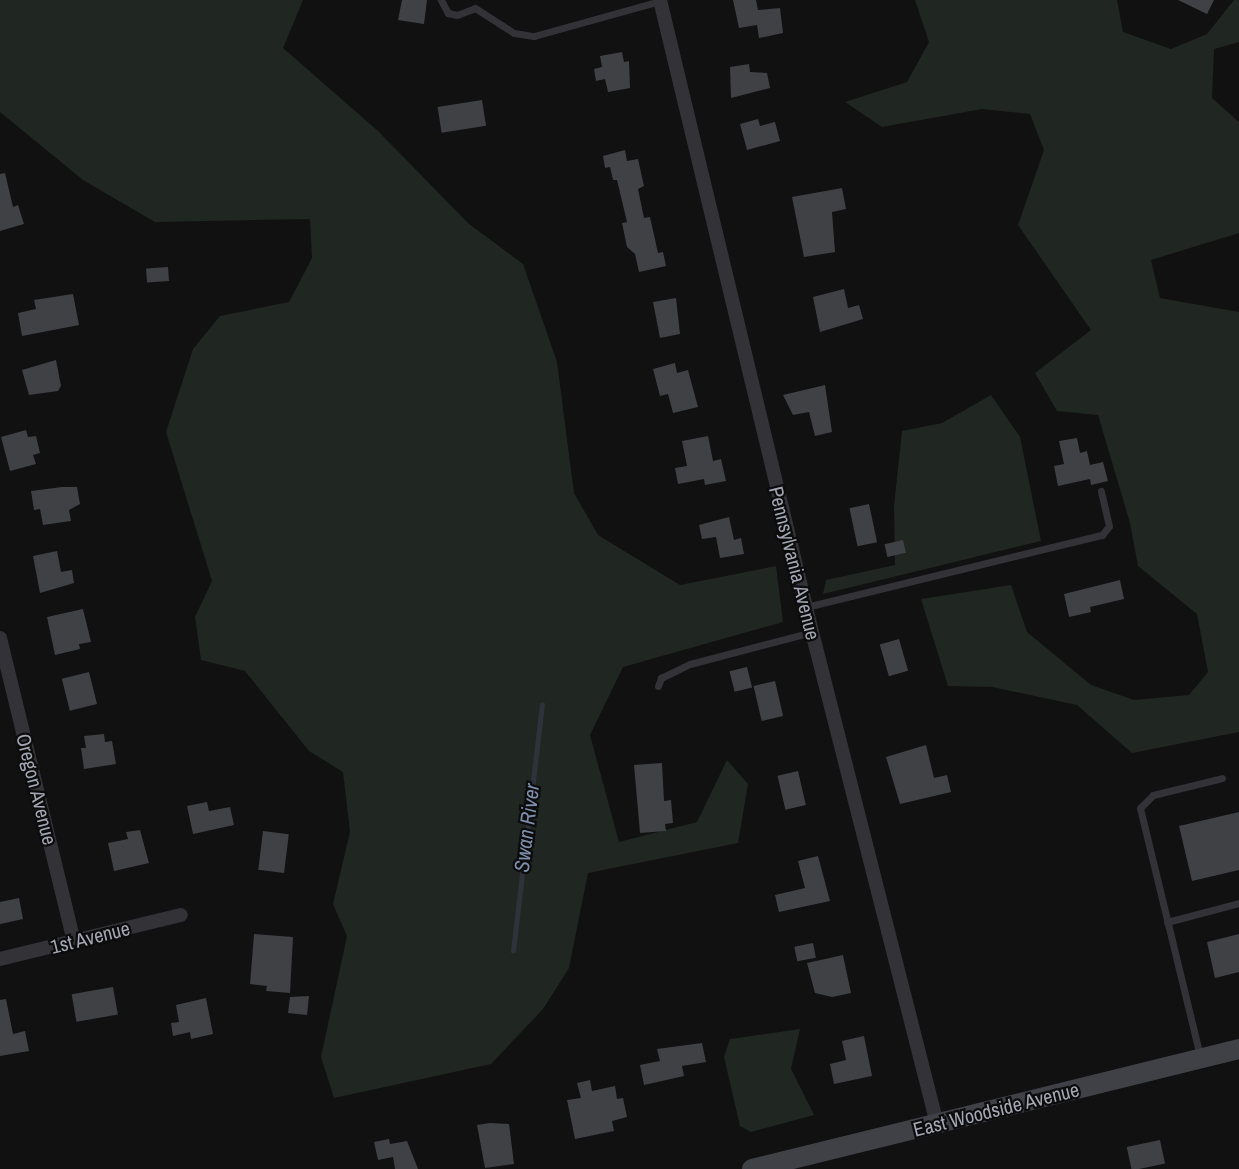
<!DOCTYPE html>
<html>
<head>
<meta charset="utf-8">
<style>
  body { margin:0 }
  #map { position:relative; width:1239px; height:1169px; overflow:hidden; background:#111112; font-family:"Archivo Narrow",sans-serif }
  div>[style] { position:absolute }
  .green>* { inset:0; background:#202621 }
  .stream>* { height:4.5px; margin:-2.25px; padding:0 2.25px; transform-origin:2.25px; border-radius:2.25px; background:#2e333b }
  .building>* { inset:0; background:#404145; transform-origin:0 0 }
  .service>* { height:7px; margin:-3.5px; padding:0 3.5px; transform-origin:3.5px; border-radius:3.5px; background:#323237 }
  .minor>* { height:14px; margin:-7px; padding:0 7px; transform-origin:7px; border-radius:7px; background:#323237 }
  .secondary>* { height:20px; margin:-10px; padding:0 10px; transform-origin:10px; border-radius:10px; background:#404147 }
  span { translate:-50% -50%; white-space:nowrap; text-align:center; line-height:1.15; -webkit-text-stroke:4.5px #0c0c0d; paint-order:stroke }
  .street-label { font-size:20px; color:#a3a6b2 }
  .water-label { font-size:21px; color:#7d8eaa; font-style:italic }
</style>
</head>
<body>
<div id="map">
  <div class="green">
    <i style="clip-path:polygon(0 0,303px 0,283px 48px,378px 131px,469px 224px,523px 264px,557px 362px,574px 493px,598px 535px,680px 585px,776px 566px,783px 622px,623px 667px,590px 735px,619px 842px,697px 822px,727px 760px,748px 784px,738px 843px,588px 873px,569px 968px,543px 1009px,491px 1064px,334px 1098px,321px 1057px,347px 936px,333px 904px,350px 832px,343px 772px,309px 751px,245px 671px,201px 660px,195px 617px,212px 581px,166px 432px,193px 349px,220px 316px,289px 302px,312px 258px,310px 219px,155px 222px,83px 180px,0 112px)"></i>
    <i style="clip-path:polygon(915px 0,1117px 0,1123px 32px,1171px 49px,1207px 34px,1234px 0,1239px 0,1239px 42px,1214px 49px,1212px 98px,1239px 122px,1239px 233px,1151px 260px,1160px 298px,1239px 312px,1239px 732px,1132px 753px,1077px 705px,992px 687px,948px 686px,921px 599px,1011px 585px,1027px 632px,1091px 685px,1134px 700px,1189px 695px,1208px 672px,1197px 614px,1138px 566px,1130px 523px,1098px 415px,1057px 411px,1035px 373px,1091px 330px,1018px 225px,1044px 150px,1030px 114px,982px 109px,882px 127px,845px 102px,907px 82px,929px 42px)"></i>
    <i style="clip-path:polygon(991px 395px,1020px 437px,1041px 541px,823px 594px,826px 580px,895px 565px,894px 506px,902px 431px,942px 423px)"></i>
    <i style="clip-path:polygon(800px 1029px,791px 1069px,814px 1115px,751px 1132px,740px 1126px,724px 1057px,730px 1039px)"></i>
  </div>
  <div class="stream">
    <i style="left:513px;top:951px;width:248px;rotate:-83.3deg"></i>
  </div>
  <div class="building">
    <i style="clip-path:polygon(402px 0,427px 0,424px 24px,398px 20px)"></i>
    <i style="clip-path:polygon(733px 0,756px 0,758px 10px,780px 8px,783px 33px,759px 38px,757px 25px,739px 28px)"></i>
    <i style="clip-path:polygon(1178px 0,1214px 0,1207px 14px)"></i>
    <i style="clip-path:polygon(622px 52px,624px 62px,629px 61px,630px 88px,608px 92px,605px 79px,596px 81px,594px 69px,602px 67px,600px 56px)"></i>
    <i style="clip-path:polygon(749px 64px,750px 72px,767px 73px,770px 88px,731px 98px,730px 67px)"></i>
    <i style="left:482px;top:100px;width:26px;height:45px;rotate:81deg"></i>
    <i style="clip-path:polygon(758px 119px,760px 126px,775px 122px,780px 141px,747px 150px,740px 124px)"></i>
    <i style="clip-path:polygon(625px 150px,627px 161px,638px 159px,644px 186px,638px 189px,644px 218px,650px 217px,658px 253px,663px 252px,666px 266px,639px 272px,635px 254px,627px 247px,622px 223px,627px 222px,617px 180px,613px 180px,610px 167px,605px 168px,603px 156px)"></i>
    <i style="clip-path:polygon(5px 173px,13px 207px,18px 205px,24px 224px,0 231px,0 174px)"></i>
    <i style="clip-path:polygon(842px 188px,846px 209px,832px 212px,835px 252px,804px 257px,792px 197px)"></i>
    <i style="left:168px;top:267px;width:14px;height:22px;rotate:86deg"></i>
    <i style="clip-path:polygon(844px 289px,848px 308px,859px 305px,863px 319px,820px 332px,813px 297px)"></i>
    <i style="clip-path:polygon(73px 294px,79px 325px,22px 336px,18px 313px,36px 309px,34px 300px)"></i>
    <i style="clip-path:polygon(676px 298px,680px 334px,660px 338px,653px 302px)"></i>
    <i style="clip-path:polygon(56px 360px,61px 386px,58px 391px,29px 395px,22px 370px)"></i>
    <i style="clip-path:polygon(675px 363px,677px 373px,688px 370px,698px 407px,673px 413px,668px 394px,660px 396px,653px 369px)"></i>
    <i style="clip-path:polygon(825px 385px,832px 432px,815px 436px,809px 412px,793px 415px,783px 395px)"></i>
    <i style="clip-path:polygon(26px 430px,28px 437px,36px 436px,40px 453px,33px 455px,36px 464px,10px 471px,1px 437px)"></i>
    <i style="clip-path:polygon(708px 436px,713px 461px,721px 459px,726px 481px,705px 485px,704px 479px,678px 484px,675px 468px,687px 466px,682px 441px)"></i>
    <i style="clip-path:polygon(1077px 438px,1080px 453px,1087px 451px,1090px 465px,1103px 462px,1108px 481px,1091px 485px,1090px 479px,1058px 486px,1054px 466px,1064px 464px,1059px 441px)"></i>
    <i style="clip-path:polygon(62px 487px,77px 487px,80px 504px,69px 510px,71px 521px,43px 525px,40px 509px,34px 510px,31px 491px)"></i>
    <i style="left:869px;top:504px;width:39px;height:20px;rotate:78deg"></i>
    <i style="clip-path:polygon(729px 517px,734px 540px,741px 538px,744px 554px,720px 558px,716px 537px,702px 539px,699px 525px)"></i>
    <i style="left:903px;top:540px;width:13px;height:19px;rotate:77deg"></i>
    <i style="clip-path:polygon(57px 551px,61px 572px,72px 570px,74px 583px,40px 593px,33px 556px)"></i>
    <i style="clip-path:polygon(1120px 580px,1124px 599px,1090px 607px,1091px 612px,1069px 617px,1064px 594px)"></i>
    <i style="clip-path:polygon(83px 609px,91px 642px,79px 644px,80px 649px,55px 655px,47px 617px)"></i>
    <i style="left:899px;top:639px;width:33px;height:20px;rotate:74deg"></i>
    <i style="left:747px;top:667px;width:21px;height:18px;rotate:76deg"></i>
    <i style="left:89px;top:672px;width:33px;height:28px;rotate:76deg"></i>
    <i style="left:775px;top:681px;width:36px;height:22px;rotate:77deg"></i>
    <i style="clip-path:polygon(104px 734px,105px 742px,112px 741px,116px 764px,84px 769px,81px 748px,86px 748px,84px 736px)"></i>
    <i style="clip-path:polygon(926px 745px,934px 778px,947px 775px,951px 792px,900px 804px,886px 757px)"></i>
    <i style="clip-path:polygon(662px 763px,664px 801px,671px 800px,673px 823px,665px 824px,666px 831px,640px 833px,634px 765px)"></i>
    <i style="left:798px;top:771px;width:35px;height:21px;rotate:77deg"></i>
    <i style="clip-path:polygon(207px 802px,209px 811px,230px 807px,234px 825px,193px 834px,187px 806px)"></i>
    <i style="clip-path:polygon(1239px 812px,1239px 870px,1192px 881px,1179px 826px)"></i>
    <i style="clip-path:polygon(140px 830px,149px 863px,114px 871px,108px 843px,128px 839px,126px 832px)"></i>
    <i style="left:263px;top:831px;width:26px;height:39px;rotate:7deg"></i>
    <i style="clip-path:polygon(818px 856px,830px 901px,779px 912px,775px 895px,805px 888px,798px 861px)"></i>
    <i style="clip-path:polygon(19px 898px,23px 919px,0 924px,0 902px)"></i>
    <i style="clip-path:polygon(254px 934px,293px 937px,290px 993px,266px 991px,267px 986px,250px 984px)"></i>
    <i style="clip-path:polygon(1239px 934px,1239px 972px,1215px 978px,1207px 942px)"></i>
    <i style="left:813px;top:943px;width:15px;height:19px;rotate:79deg"></i>
    <i style="clip-path:polygon(843px 955px,851px 993px,832px 997px,815px 993px,807px 963px)"></i>
    <i style="left:113px;top:987px;width:28px;height:42px;rotate:80deg"></i>
    <i style="clip-path:polygon(309px 996px,307px 1015px,288px 1013px,290px 997px)"></i>
    <i style="clip-path:polygon(206px 998px,213px 1034px,191px 1039px,190px 1032px,173px 1036px,171px 1023px,179px 1022px,176px 1005px)"></i>
    <i style="clip-path:polygon(6px 999px,13px 1034px,25px 1031px,29px 1051px,0 1056px,0 1000px)"></i>
    <i style="clip-path:polygon(864px 1036px,872px 1076px,834px 1084px,830px 1064px,846px 1060px,842px 1041px)"></i>
    <i style="clip-path:polygon(702px 1043px,706px 1062px,682px 1066px,684px 1076px,644px 1085px,640px 1065px,660px 1061px,657px 1049px)"></i>
    <i style="clip-path:polygon(590px 1080px,592px 1091px,615px 1086px,617px 1099px,623px 1098px,627px 1117px,612px 1121px,614px 1131px,575px 1139px,567px 1100px,581px 1098px,577px 1083px)"></i>
    <i style="clip-path:polygon(490px 1123px,509px 1124px,514px 1164px,485px 1168px,477px 1125px)"></i>
    <i style="clip-path:polygon(389px 1139px,390px 1144px,407px 1141px,418px 1169px,395px 1169px,393px 1157px,378px 1160px,374px 1142px)"></i>
    <i style="left:1160px;top:1140px;width:24px;height:34px;rotate:78deg"></i>
  </div>
  <div class="service">
    <i style="left:441px;top:0;width:15px;rotate:62deg"></i>
    <i style="left:448px;top:13px;width:9px;rotate:13deg"></i>
    <i style="left:457px;top:15px;width:19px;rotate:-21deg"></i>
    <i style="left:475px;top:8px;width:46px;rotate:32.7deg"></i>
    <i style="left:514px;top:33px;width:20px;rotate:9deg"></i>
    <i style="left:534px;top:36px;width:131px;rotate:-15.5deg"></i>
    <i style="left:806px;top:607px;width:305px;rotate:-13.7deg"></i>
    <i style="left:1102px;top:535px;width:11px;rotate:-52deg"></i>
    <i style="left:1109px;top:526px;width:36px;rotate:-103deg"></i>
    <i style="left:658px;top:686px;width:9px;rotate:-69deg"></i>
    <i style="left:661px;top:678px;width:32px;rotate:-26deg"></i>
    <i style="left:690px;top:664px;width:126px;rotate:-14.7deg"></i>
    <i style="left:1167px;top:922px;width:74px;rotate:-14.8deg"></i>
    <i style="left:1200px;top:1056px;width:255px;rotate:-103.6deg"></i>
    <i style="left:1140px;top:808px;width:18px;rotate:-45deg"></i>
    <i style="left:1153px;top:795px;width:71px;rotate:-13.8deg"></i>
  </div>
  <div class="minor">
    <i style="left:660px;top:0;width:650px;rotate:76.48deg"></i>
    <i style="left:812px;top:632px;width:508px;rotate:75.74deg"></i>
    <i style="left:0;top:638px;width:312px;rotate:76.3deg"></i>
    <i style="left:0;top:959px;width:186px;rotate:-13.7deg"></i>
  </div>
  <div class="secondary">
    <i style="left:752px;top:1169px;width:502px;rotate:-13.84deg"></i>
  </div>
  <div class="street-label">
    <span style="left:795px;top:563px;rotate:76deg">Pennsylvania Avenue</span>
    <span style="left:37px;top:789px;rotate:76deg">Oregon Avenue</span>
    <span style="left:90px;top:937px;rotate:-14deg">1st Avenue</span>
    <span style="left:996px;top:1109px;rotate:-14deg">East Woodside Avenue</span>
  </div>
  <div class="water-label">
    <span style="left:527px;top:828px;rotate:-83deg">Swan River</span>
  </div>
</div>
</body>
</html>
